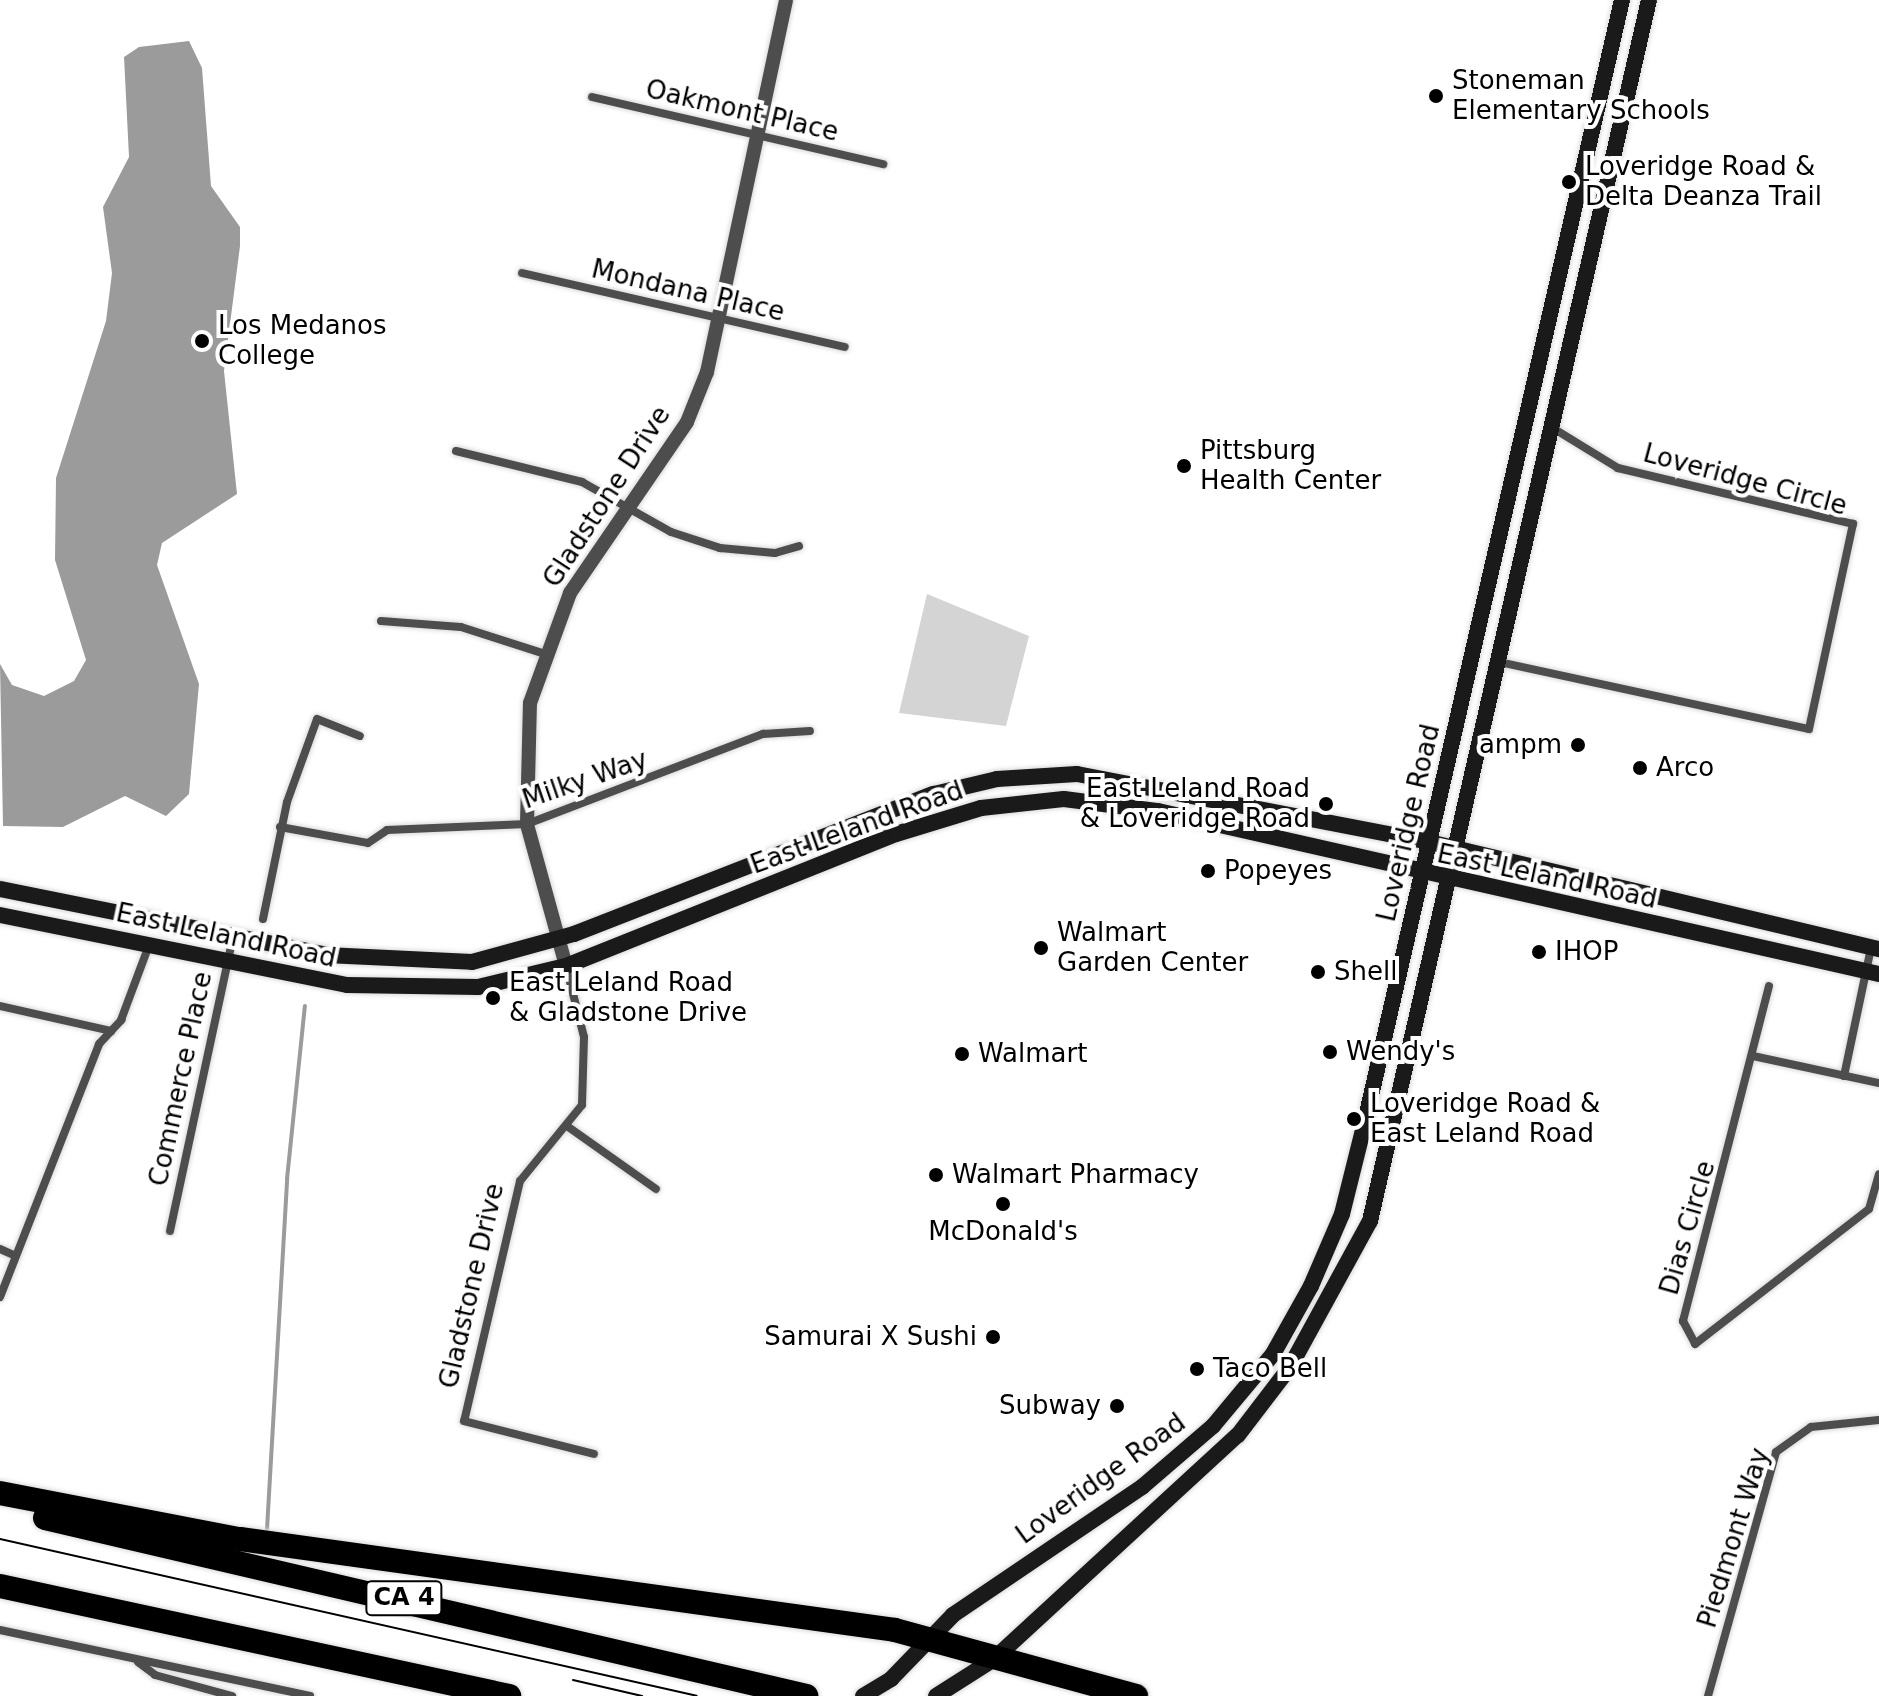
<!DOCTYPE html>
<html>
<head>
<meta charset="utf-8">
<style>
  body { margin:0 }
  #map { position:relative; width:1879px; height:1696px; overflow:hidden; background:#fff; font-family:"DejaVu Sans",sans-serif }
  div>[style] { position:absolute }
  .green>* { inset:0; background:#d4d4d4 }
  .water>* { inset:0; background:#9b9b9b }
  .stream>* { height:4px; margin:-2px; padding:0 2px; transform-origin:2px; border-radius:2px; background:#9b9b9b }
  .roads { filter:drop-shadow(0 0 2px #dbdbdb) drop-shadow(0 0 2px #dbdbdb) }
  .minor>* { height:8px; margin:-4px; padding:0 4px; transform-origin:4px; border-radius:4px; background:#4d4d4d }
  .tertiary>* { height:14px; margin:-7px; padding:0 7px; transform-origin:7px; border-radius:7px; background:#4d4d4d }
  .secondary>* { height:16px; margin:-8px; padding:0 8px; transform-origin:8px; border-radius:8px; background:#1a1a1a }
  .motorway>* { height:24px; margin:-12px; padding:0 12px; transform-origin:12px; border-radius:12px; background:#000 }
  .tram>* { height:2px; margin:-1px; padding:0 1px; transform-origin:1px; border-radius:1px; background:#000 }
  .dots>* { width:22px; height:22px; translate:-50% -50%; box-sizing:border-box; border:4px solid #fff; border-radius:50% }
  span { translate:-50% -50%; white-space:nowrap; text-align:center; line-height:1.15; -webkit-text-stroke:8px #fff; paint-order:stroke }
  .shield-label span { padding:2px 6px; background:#fff; border:2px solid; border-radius:6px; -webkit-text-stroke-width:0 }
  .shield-label { font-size:24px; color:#000; font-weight:700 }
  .poi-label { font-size:26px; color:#000 }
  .left { translate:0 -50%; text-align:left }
  .right { translate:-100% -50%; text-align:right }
  .street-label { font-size:26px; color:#000 }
</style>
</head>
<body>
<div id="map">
  <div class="green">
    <i style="clip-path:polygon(927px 594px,1029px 636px,1006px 726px,899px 713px)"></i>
  </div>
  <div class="water">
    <i style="clip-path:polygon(189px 41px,202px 68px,211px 186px,240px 227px,240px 246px,224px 371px,237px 494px,162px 543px,157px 565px,199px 684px,189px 794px,166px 816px,125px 796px,63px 827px,3px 826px,0 664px,12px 685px,44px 696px,74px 681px,86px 660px,55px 560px,56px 478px,106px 321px,112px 273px,103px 207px,129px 157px,124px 57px,139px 47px)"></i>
  </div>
  <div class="stream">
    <i style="left:267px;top:1529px;width:351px;rotate:-86.7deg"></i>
    <i style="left:287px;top:1179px;width:174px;rotate:-84.1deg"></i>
  </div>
  <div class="roads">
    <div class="minor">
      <i style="left:592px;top:97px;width:299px;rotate:13deg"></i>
      <i style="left:522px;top:273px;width:331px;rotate:12.9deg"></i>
      <i style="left:456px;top:451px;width:130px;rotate:13.8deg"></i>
      <i style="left:582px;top:482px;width:102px;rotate:29.3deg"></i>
      <i style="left:671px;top:532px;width:52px;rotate:18.1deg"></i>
      <i style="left:720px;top:548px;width:55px;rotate:5.2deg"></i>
      <i style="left:775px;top:553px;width:25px;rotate:-16deg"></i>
      <i style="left:381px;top:621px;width:80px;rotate:4.3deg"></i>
      <i style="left:461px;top:627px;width:88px;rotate:17.8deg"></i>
      <i style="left:1499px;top:662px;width:317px;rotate:12.2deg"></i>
      <i style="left:1809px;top:729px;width:210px;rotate:-77.9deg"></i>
      <i style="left:1853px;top:524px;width:242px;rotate:-166.6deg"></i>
      <i style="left:1618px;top:468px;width:79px;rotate:-148.5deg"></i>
      <i style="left:280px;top:827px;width:89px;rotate:10.3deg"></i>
      <i style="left:368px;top:843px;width:23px;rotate:-34deg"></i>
      <i style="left:387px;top:830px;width:140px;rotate:-2.5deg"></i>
      <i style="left:527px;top:824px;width:253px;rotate:-20.9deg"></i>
      <i style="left:763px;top:734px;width:47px;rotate:-3.7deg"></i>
      <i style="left:263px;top:919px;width:119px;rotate:-78.4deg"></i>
      <i style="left:287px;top:802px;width:88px;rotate:-70.1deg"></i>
      <i style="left:317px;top:719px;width:46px;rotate:21.6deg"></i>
      <i style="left:566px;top:966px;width:73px;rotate:75.8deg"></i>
      <i style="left:584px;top:1037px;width:68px;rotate:91.7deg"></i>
      <i style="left:582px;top:1105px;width:98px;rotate:129.2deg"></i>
      <i style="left:520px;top:1181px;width:246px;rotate:103.1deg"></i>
      <i style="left:464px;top:1421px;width:134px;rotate:14.2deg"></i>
      <i style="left:1769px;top:986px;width:346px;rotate:104.4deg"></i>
      <i style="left:1683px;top:1321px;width:26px;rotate:62deg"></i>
      <i style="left:1695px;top:1344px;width:220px;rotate:-37.8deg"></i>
      <i style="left:1869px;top:1209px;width:36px;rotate:-74deg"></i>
      <i style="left:0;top:1006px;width:114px;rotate:12.7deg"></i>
      <i style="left:1753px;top:1056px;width:129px;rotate:12.1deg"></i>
      <i style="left:1844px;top:1076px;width:131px;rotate:-78.1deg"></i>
      <i style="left:567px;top:1126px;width:109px;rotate:35.3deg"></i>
      <i style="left:170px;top:1231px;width:302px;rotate:-77.9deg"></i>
      <i style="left:0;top:1249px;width:17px;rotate:24deg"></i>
      <i style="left:0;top:1297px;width:272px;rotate:-68.6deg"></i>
      <i style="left:99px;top:1044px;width:33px;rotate:-47deg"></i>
      <i style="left:121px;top:1020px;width:80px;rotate:-69.5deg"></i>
      <i style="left:0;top:1630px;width:317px;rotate:12deg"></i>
      <i style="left:138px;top:1662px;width:21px;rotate:37deg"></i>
      <i style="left:155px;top:1675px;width:80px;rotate:15.3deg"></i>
      <i style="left:1708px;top:1696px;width:253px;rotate:-74.4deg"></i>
      <i style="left:1776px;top:1452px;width:43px;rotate:-35.5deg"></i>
      <i style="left:1811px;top:1427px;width:68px;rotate:-5.9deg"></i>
    </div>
    <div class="tertiary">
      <i style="left:566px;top:966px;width:147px;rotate:-105.4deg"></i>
      <i style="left:527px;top:824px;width:121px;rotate:-88.6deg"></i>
      <i style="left:530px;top:703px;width:117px;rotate:-70deg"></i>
      <i style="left:570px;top:593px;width:207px;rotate:-55.6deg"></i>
      <i style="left:687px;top:422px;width:54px;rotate:-68.2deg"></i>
      <i style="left:707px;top:372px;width:380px;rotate:-78deg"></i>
    </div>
    <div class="secondary">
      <i style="left:0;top:889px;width:333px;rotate:11.4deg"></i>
      <i style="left:326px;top:955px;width:146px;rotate:2.7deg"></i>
      <i style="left:472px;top:962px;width:106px;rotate:-15.4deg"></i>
      <i style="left:574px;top:934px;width:386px;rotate:-21.3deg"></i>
      <i style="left:934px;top:794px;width:65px;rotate:-13.4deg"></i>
      <i style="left:997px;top:779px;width:80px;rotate:-3.6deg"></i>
      <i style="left:1077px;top:774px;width:359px;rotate:10.9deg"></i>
      <i style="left:1429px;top:842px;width:463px;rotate:13.4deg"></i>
      <i style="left:0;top:915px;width:354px;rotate:11.4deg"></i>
      <i style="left:347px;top:985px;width:131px;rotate:0.9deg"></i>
      <i style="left:478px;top:987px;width:90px;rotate:-13.4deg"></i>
      <i style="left:566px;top:966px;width:355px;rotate:-21.8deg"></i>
      <i style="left:896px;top:834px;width:89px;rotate:-17deg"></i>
      <i style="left:981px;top:808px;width:83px;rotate:-6.2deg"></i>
      <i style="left:1064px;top:799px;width:95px;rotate:7.3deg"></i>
      <i style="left:1158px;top:811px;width:739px;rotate:12.74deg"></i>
      <i style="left:863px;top:1696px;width:33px;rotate:-31deg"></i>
      <i style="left:891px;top:1679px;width:89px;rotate:-45.9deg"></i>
      <i style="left:953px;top:1615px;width:228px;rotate:-34.1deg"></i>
      <i style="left:1142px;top:1487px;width:94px;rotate:-40.7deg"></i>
      <i style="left:1213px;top:1426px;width:94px;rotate:-50.2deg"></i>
      <i style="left:1273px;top:1354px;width:78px;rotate:-60.8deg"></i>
      <i style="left:1311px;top:1286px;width:78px;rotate:-66.7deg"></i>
      <i style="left:1342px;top:1214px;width:95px;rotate:-76deg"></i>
      <i style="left:1365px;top:1122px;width:1151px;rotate:-77.1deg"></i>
      <i style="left:936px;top:1696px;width:69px;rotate:-32.5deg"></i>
      <i style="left:994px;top:1659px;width:331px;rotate:-42.6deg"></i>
      <i style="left:1238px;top:1435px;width:86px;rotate:-52.6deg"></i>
      <i style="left:1290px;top:1367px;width:166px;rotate:-61.3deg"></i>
      <i style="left:1370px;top:1221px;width:1252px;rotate:-77.13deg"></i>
    </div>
    <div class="motorway">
      <i style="left:0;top:1493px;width:244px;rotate:10.9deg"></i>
      <i style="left:240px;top:1539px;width:661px;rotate:7.91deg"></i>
      <i style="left:895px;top:1630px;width:250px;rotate:15.3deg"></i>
      <i style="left:45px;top:1518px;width:782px;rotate:13.16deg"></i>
      <i style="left:0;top:1586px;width:521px;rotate:12.19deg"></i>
    </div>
  </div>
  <div class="tram">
    <i style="left:0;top:1539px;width:714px;rotate:12.69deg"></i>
    <i style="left:573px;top:1680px;width:71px;rotate:13.1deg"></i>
  </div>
  <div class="dots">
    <i style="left:1436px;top:96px;background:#000"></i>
    <i style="left:1569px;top:182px;background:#000"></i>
    <i style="left:202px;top:341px;background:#000"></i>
    <i style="left:1184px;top:466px;background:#000"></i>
    <i style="left:1578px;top:745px;background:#000"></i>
    <i style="left:1640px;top:768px;background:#000"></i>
    <i style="left:1326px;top:804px;background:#000"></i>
    <i style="left:1208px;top:871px;background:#000"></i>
    <i style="left:1041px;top:948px;background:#000"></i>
    <i style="left:1539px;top:952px;background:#000"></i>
    <i style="left:1318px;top:972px;background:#000"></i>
    <i style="left:493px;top:998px;background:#000"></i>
    <i style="left:1330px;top:1052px;background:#000"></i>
    <i style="left:962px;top:1054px;background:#000"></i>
    <i style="left:1354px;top:1119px;background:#000"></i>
    <i style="left:936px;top:1175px;background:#000"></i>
    <i style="left:1003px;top:1204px;background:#000"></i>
    <i style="left:993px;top:1337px;background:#000"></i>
    <i style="left:1197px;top:1369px;background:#000"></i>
    <i style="left:1117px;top:1406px;background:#000"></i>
  </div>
  <div class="shield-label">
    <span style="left:404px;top:1598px">CA 4</span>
  </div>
  <div class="poi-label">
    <span class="left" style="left:1452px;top:96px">Stoneman<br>Elementary Schools</span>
    <span class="left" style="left:1585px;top:182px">Loveridge Road &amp;<br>Delta Deanza Trail</span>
    <span class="left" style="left:218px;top:341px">Los Medanos<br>College</span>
    <span class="left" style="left:1200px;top:466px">Pittsburg<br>Health Center</span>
    <span class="right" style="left:1562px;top:745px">ampm</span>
    <span class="left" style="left:1656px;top:768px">Arco</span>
    <span class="right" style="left:1310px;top:804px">East Leland Road<br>&amp; Loveridge Road</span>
    <span class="left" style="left:1224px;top:871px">Popeyes</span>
    <span class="left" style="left:1057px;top:948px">Walmart<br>Garden Center</span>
    <span class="left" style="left:1555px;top:952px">IHOP</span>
    <span class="left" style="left:1334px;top:972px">Shell</span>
    <span class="left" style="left:509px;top:998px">East Leland Road<br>&amp; Gladstone Drive</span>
    <span class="left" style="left:1346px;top:1052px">Wendy's</span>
    <span class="left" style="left:978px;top:1054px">Walmart</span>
    <span class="left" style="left:1370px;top:1119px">Loveridge Road &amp;<br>East Leland Road</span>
    <span class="left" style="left:952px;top:1175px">Walmart Pharmacy</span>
    <span style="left:1003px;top:1232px">McDonald's</span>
    <span class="right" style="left:977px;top:1337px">Samurai X Sushi</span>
    <span class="left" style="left:1213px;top:1369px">Taco Bell</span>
    <span class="right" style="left:1101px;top:1406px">Subway</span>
  </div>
  <div class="street-label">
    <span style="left:742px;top:111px;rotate:13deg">Oakmont Place</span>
    <span style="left:688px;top:291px;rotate:13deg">Mondana Place</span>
    <span style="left:1745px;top:480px;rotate:15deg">Loveridge Circle</span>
    <span style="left:607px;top:497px;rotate:-57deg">Gladstone Drive</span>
    <span style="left:585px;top:780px;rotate:-19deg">Milky Way</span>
    <span style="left:1409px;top:823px;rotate:-77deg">Loveridge Road</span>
    <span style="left:857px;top:828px;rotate:-20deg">East Leland Road</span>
    <span style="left:1547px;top:877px;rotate:12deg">East Leland Road</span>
    <span style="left:226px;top:936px;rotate:12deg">East Leland Road</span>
    <span style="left:181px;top:1079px;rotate:-78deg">Commerce Place</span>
    <span style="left:1688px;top:1228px;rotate:-74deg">Dias Circle</span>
    <span style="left:472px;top:1286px;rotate:-77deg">Gladstone Drive</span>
    <span style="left:1101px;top:1479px;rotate:-36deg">Loveridge Road</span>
    <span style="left:1734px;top:1538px;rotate:-73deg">Piedmont Way</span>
  </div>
</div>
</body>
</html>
